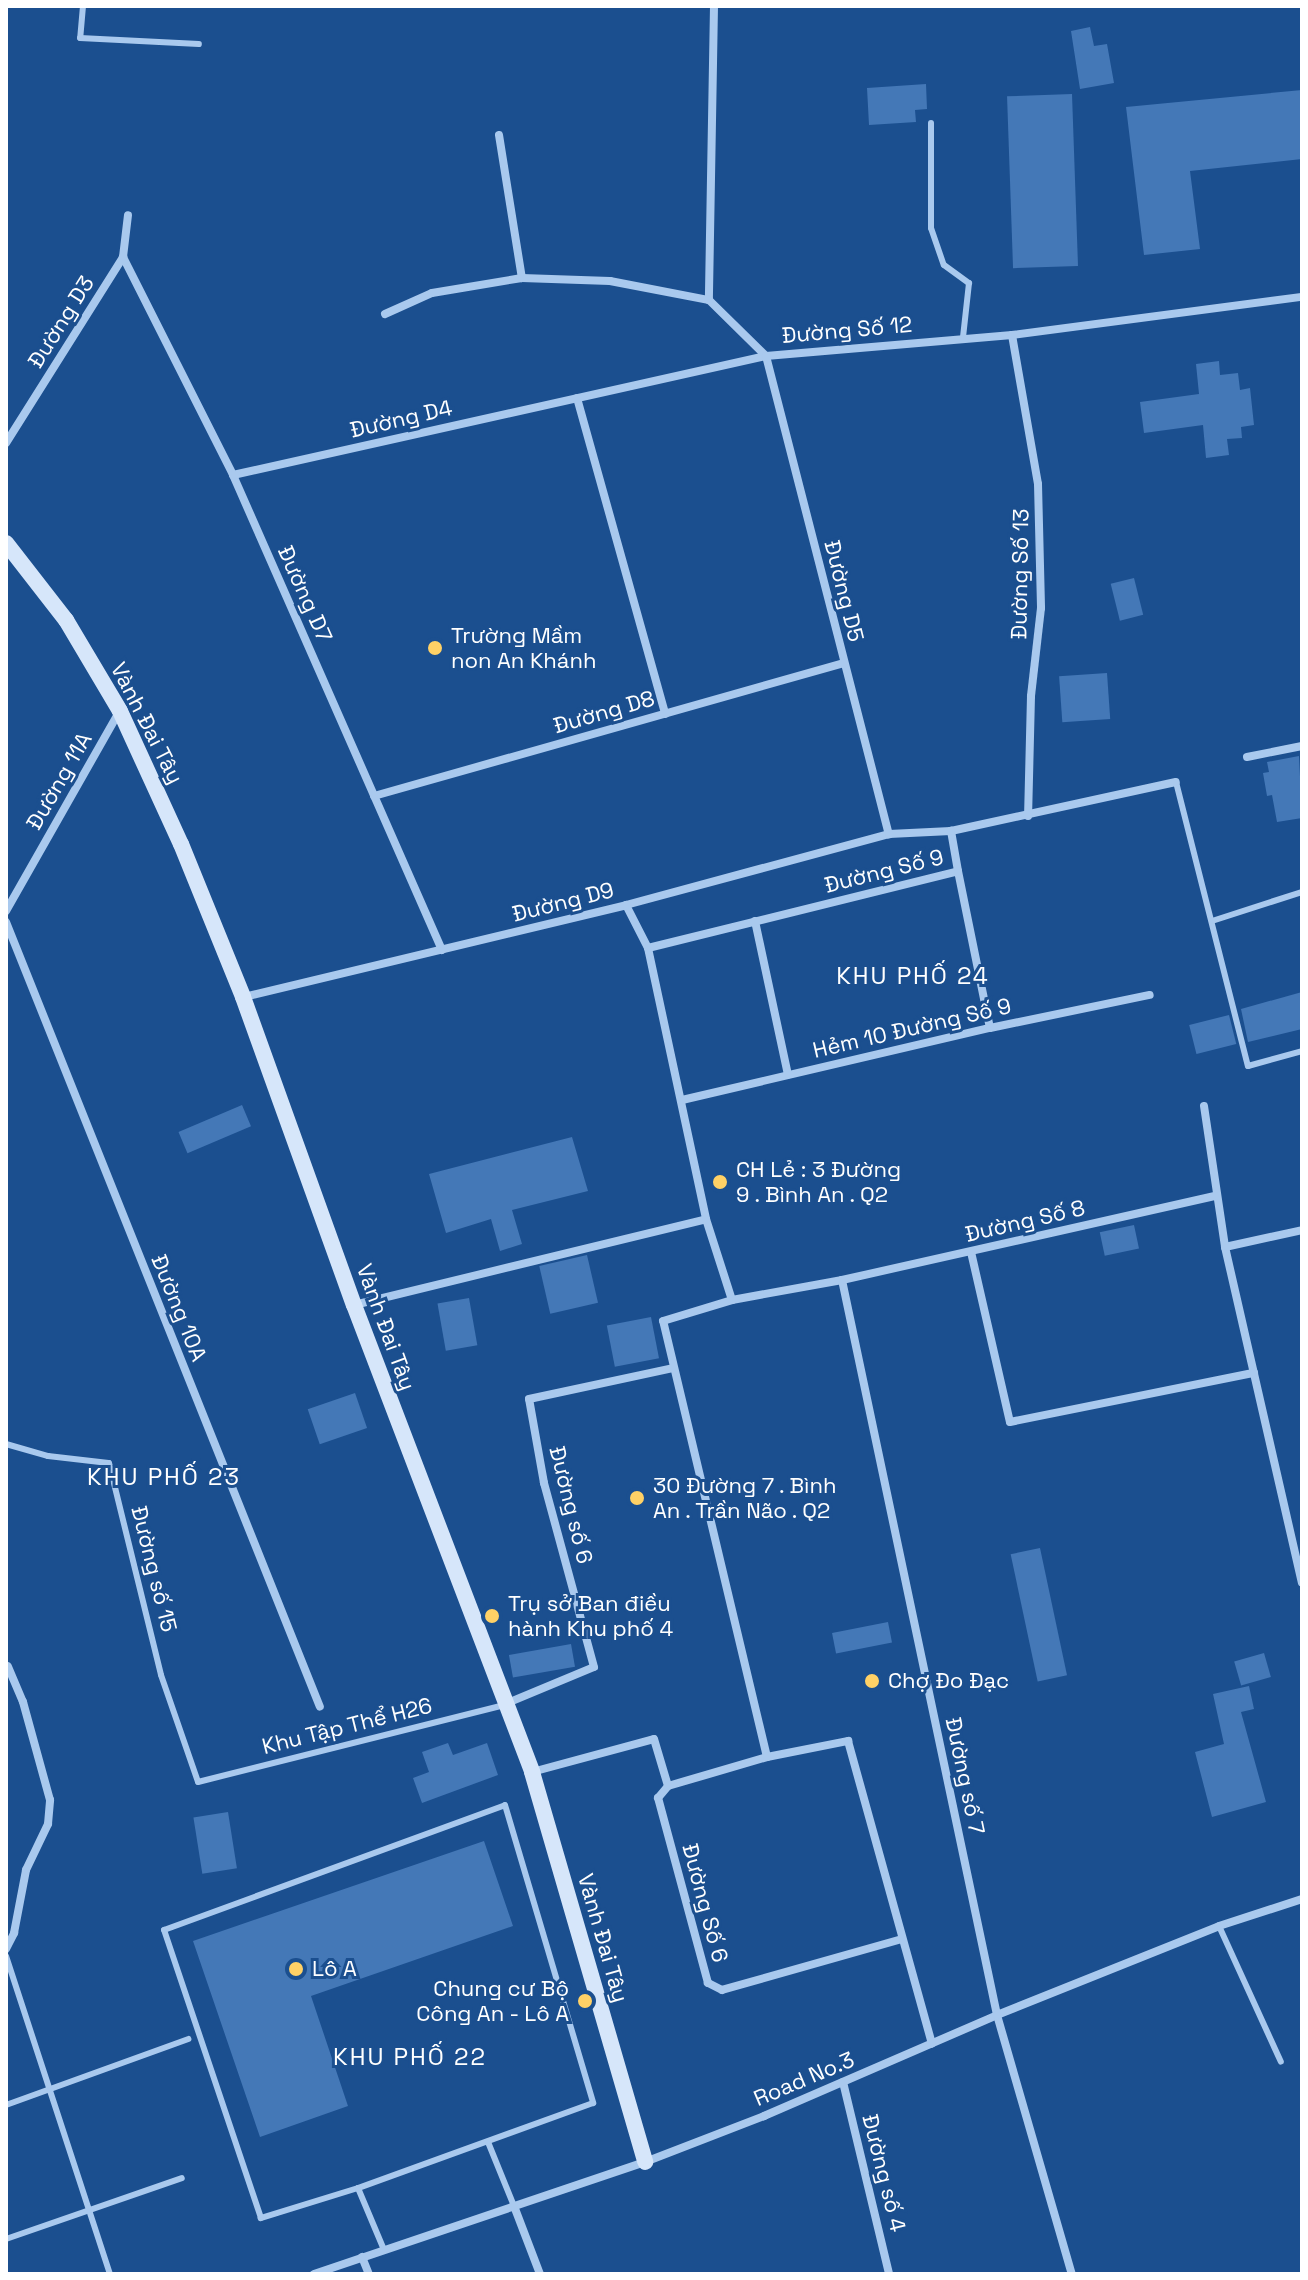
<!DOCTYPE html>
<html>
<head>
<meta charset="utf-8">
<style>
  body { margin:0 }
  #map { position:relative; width:1308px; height:2280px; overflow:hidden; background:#1b4f8f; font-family:"Space Grotesk",sans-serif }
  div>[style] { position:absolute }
  .building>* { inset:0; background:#4478b7; transform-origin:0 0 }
  .lane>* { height:6px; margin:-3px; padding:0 3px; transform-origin:3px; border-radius:3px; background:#a9c9ee }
  .street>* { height:8px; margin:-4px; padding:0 4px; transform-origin:4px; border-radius:4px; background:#a9c9ee }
  .secondary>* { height:16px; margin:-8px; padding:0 8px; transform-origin:8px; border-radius:8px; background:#d6e6fa }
  .dots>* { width:22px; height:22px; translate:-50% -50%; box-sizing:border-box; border:4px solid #1b4f8f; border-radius:50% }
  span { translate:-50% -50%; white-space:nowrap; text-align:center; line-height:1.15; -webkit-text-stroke:6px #1b4f8f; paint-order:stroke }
  .street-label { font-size:22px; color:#fff }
  .poi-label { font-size:22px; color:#fff }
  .left { translate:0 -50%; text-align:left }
  .right { translate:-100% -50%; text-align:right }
  .neighbourhood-label { font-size:24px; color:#fff; letter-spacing:2px }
  .frame { position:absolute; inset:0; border:8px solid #fff; pointer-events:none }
</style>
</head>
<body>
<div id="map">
  <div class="building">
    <i style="clip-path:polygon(1090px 27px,1094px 46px,1107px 44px,1114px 83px,1080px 89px,1071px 31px)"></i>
    <i style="clip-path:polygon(926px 84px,927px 109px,915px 110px,916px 122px,869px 125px,867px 88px)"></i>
    <i style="clip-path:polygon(1302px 90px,1302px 159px,1190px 171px,1200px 249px,1144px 255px,1126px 107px)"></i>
    <i style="left:1072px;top:94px;width:172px;height:65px;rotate:88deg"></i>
    <i style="clip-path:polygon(1219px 361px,1220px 375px,1238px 373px,1240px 390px,1250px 388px,1254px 425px,1241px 427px,1242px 438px,1227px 439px,1229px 455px,1206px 458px,1203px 425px,1144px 433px,1140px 402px,1199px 394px,1196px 364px)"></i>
    <i style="left:1134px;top:578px;width:38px;height:24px;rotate:76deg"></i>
    <i style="left:1107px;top:673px;width:46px;height:48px;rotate:86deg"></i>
    <i style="clip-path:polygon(1299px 756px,1302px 818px,1277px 822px,1272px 795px,1267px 796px,1263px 773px,1269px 772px,1267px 762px)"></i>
    <i style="clip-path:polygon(1302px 992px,1302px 1029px,1248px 1042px,1241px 1009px)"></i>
    <i style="left:1229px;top:1015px;width:30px;height:41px;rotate:76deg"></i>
    <i style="left:242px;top:1105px;width:23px;height:69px;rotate:67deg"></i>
    <i style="clip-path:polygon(572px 1137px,588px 1191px,512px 1210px,522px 1244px,500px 1251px,491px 1219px,446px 1233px,429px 1174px)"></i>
    <i style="left:1134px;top:1225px;width:24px;height:35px;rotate:78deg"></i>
    <i style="left:587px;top:1255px;width:49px;height:49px;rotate:77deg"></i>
    <i style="left:469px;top:1298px;width:48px;height:32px;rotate:80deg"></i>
    <i style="left:651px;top:1317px;width:42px;height:45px;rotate:79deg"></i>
    <i style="left:355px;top:1393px;width:37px;height:50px;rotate:71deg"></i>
    <i style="left:1040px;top:1548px;width:130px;height:30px;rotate:78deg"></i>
    <i style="left:888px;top:1622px;width:21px;height:57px;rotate:79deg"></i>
    <i style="left:571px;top:1644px;width:23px;height:63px;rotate:80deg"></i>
    <i style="left:1264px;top:1653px;width:25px;height:31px;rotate:74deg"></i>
    <i style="clip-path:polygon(1249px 1686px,1254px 1709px,1241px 1712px,1266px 1802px,1212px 1817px,1195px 1752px,1224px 1744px,1213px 1694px)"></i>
    <i style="clip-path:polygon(448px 1743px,453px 1755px,487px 1743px,498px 1775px,422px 1803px,413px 1778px,429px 1772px,422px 1752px)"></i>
    <i style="left:228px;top:1812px;width:57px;height:35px;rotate:81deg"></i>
    <i style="clip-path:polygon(484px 1841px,513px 1926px,311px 1996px,348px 2106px,260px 2137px,193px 1941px)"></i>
  </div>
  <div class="lane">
    <i style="left:83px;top:6px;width:32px;rotate:95deg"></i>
    <i style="left:80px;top:38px;width:119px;rotate:2.9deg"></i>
    <i style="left:931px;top:123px;width:105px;rotate:90deg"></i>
    <i style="left:931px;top:228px;width:39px;rotate:71deg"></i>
    <i style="left:944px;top:265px;width:31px;rotate:36deg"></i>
    <i style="left:969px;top:283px;width:54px;rotate:96.3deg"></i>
    <i style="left:1176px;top:782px;width:293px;rotate:75.8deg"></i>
    <i style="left:1248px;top:1066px;width:56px;rotate:-15.5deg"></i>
    <i style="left:1212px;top:921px;width:95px;rotate:-17.9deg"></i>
    <i style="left:6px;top:1444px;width:44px;rotate:15.9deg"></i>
    <i style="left:48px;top:1456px;width:61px;rotate:6.5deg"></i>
    <i style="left:109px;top:1463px;width:218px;rotate:76.2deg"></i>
    <i style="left:161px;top:1675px;width:113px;rotate:70.9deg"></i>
    <i style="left:198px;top:1782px;width:316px;rotate:-14.1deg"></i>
    <i style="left:505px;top:1805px;width:311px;rotate:73.5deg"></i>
    <i style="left:593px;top:2103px;width:250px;rotate:160.1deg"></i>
    <i style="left:358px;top:2188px;width:102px;rotate:162.8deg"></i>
    <i style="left:261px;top:2218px;width:304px;rotate:-108.6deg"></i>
    <i style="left:164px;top:1930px;width:363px;rotate:-20.1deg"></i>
    <i style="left:1219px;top:1926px;width:149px;rotate:65.5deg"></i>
    <i style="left:6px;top:1956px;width:335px;rotate:71.9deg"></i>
    <i style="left:6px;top:2105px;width:194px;rotate:-19.9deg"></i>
    <i style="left:488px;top:2142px;width:69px;rotate:67.9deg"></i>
    <i style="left:358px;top:2188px;width:67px;rotate:67.2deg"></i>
    <i style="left:6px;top:2239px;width:186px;rotate:-19.1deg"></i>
  </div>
  <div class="street">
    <i style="left:714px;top:6px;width:294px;rotate:91deg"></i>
    <i style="left:709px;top:300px;width:80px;rotate:44.5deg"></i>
    <i style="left:766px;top:356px;width:247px;rotate:-4.9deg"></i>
    <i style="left:1012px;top:335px;width:292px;rotate:-7.5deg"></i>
    <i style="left:499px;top:135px;width:145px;rotate:80.9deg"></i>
    <i style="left:123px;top:257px;width:244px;rotate:63.2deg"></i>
    <i style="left:233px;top:475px;width:519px;rotate:66.25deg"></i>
    <i style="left:385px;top:314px;width:51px;rotate:-24.1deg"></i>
    <i style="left:432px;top:293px;width:91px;rotate:-9.5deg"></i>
    <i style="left:522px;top:278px;width:88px;rotate:2deg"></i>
    <i style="left:610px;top:281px;width:101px;rotate:10.9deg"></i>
    <i style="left:1012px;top:335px;width:151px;rotate:80.1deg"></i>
    <i style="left:1038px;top:484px;width:124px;rotate:88.6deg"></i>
    <i style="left:1041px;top:608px;width:89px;rotate:96.5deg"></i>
    <i style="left:1031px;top:696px;width:120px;rotate:91.4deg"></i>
    <i style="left:577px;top:398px;width:328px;rotate:74.4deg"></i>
    <i style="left:6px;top:443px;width:220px;rotate:-57.8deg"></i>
    <i style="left:123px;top:257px;width:42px;rotate:-83.2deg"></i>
    <i style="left:233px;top:475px;width:546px;rotate:-12.59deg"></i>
    <i style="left:766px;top:356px;width:494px;rotate:75.6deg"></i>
    <i style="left:1247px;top:757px;width:56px;rotate:-11.3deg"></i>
    <i style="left:374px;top:796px;width:488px;rotate:-15.8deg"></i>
    <i style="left:958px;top:871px;width:160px;rotate:78.5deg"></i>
    <i style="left:626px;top:905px;width:48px;rotate:62.9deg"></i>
    <i style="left:648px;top:948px;width:277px;rotate:77.9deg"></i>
    <i style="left:706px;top:1219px;width:85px;rotate:72.2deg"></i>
    <i style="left:6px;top:911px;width:229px;rotate:-60.4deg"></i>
    <i style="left:755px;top:921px;width:157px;rotate:77.9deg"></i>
    <i style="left:6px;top:922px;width:845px;rotate:68.2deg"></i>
    <i style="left:648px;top:948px;width:319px;rotate:-13.9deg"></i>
    <i style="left:958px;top:871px;width:41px;rotate:-99.9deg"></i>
    <i style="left:951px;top:831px;width:230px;rotate:-12.3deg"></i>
    <i style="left:244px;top:997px;width:393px;rotate:-13.5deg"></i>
    <i style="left:626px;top:905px;width:272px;rotate:-15.1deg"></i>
    <i style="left:889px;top:834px;width:62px;rotate:-2.8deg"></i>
    <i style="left:682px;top:1100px;width:316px;rotate:-13.2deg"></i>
    <i style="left:990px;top:1028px;width:163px;rotate:-11.7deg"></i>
    <i style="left:1204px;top:1106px;width:143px;rotate:81.5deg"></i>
    <i style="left:1225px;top:1247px;width:344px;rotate:77.1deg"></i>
    <i style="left:1225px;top:1247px;width:79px;rotate:-12.4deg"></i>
    <i style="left:971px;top:1252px;width:174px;rotate:77.1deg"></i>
    <i style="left:1010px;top:1422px;width:249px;rotate:-11.4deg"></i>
    <i style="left:842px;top:1280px;width:751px;rotate:78.09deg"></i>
    <i style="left:997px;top:2015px;width:270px;rotate:73.9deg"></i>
    <i style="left:354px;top:1305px;width:362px;rotate:-13.7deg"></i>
    <i style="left:505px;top:1704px;width:96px;rotate:-22.6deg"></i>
    <i style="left:594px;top:1667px;width:191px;rotate:-105.2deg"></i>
    <i style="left:544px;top:1483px;width:85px;rotate:-100.1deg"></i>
    <i style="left:529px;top:1399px;width:147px;rotate:-12.1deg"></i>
    <i style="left:767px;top:1757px;width:448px;rotate:-103.4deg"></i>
    <i style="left:663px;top:1321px;width:72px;rotate:-16.9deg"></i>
    <i style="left:732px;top:1300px;width:112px;rotate:-10.3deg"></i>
    <i style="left:842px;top:1280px;width:382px;rotate:-12.7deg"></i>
    <i style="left:532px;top:1772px;width:126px;rotate:-15.1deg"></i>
    <i style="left:654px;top:1739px;width:49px;rotate:73.4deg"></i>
    <i style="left:902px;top:1939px;width:187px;rotate:164.2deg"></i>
    <i style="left:722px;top:1990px;width:16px;rotate:-153deg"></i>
    <i style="left:708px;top:1983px;width:192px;rotate:-105.1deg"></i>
    <i style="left:658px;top:1798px;width:16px;rotate:-50deg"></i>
    <i style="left:668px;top:1786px;width:103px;rotate:-16.3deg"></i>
    <i style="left:767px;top:1757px;width:83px;rotate:-11.2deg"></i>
    <i style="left:848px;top:1741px;width:314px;rotate:74.5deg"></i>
    <i style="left:6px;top:1949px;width:18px;rotate:-63deg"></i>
    <i style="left:14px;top:1933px;width:64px;rotate:-79.2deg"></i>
    <i style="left:26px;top:1870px;width:51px;rotate:-64.4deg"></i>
    <i style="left:48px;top:1824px;width:24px;rotate:-85deg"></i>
    <i style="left:50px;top:1800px;width:102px;rotate:-105.4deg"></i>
    <i style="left:23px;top:1702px;width:39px;rotate:-113deg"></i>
    <i style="left:843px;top:2082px;width:197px;rotate:76.5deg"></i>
    <i style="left:514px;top:2206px;width:73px;rotate:69.1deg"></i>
    <i style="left:362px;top:2257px;width:18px;rotate:68deg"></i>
    <i style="left:314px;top:2274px;width:349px;rotate:-18.7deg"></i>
    <i style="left:645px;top:2162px;width:128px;rotate:-21.1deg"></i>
    <i style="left:764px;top:2116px;width:254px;rotate:-23.4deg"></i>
    <i style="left:997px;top:2015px;width:239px;rotate:-21.8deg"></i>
    <i style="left:1219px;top:1926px;width:87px;rotate:-18deg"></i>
  </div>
  <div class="secondary">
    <i style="left:6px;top:543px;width:98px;rotate:52.1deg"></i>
    <i style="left:66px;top:620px;width:106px;rotate:59.3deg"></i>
    <i style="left:120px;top:711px;width:146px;rotate:65.4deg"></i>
    <i style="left:181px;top:844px;width:165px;rotate:67.9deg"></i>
    <i style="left:243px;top:997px;width:327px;rotate:70.2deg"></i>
    <i style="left:354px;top:1305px;width:500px;rotate:69.1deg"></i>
    <i style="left:532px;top:1772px;width:406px;rotate:73.8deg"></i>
  </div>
  <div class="dots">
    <i style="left:435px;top:648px;background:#ffd166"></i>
    <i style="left:720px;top:1182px;background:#ffd166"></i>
    <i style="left:637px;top:1498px;background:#ffd166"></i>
    <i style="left:492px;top:1616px;background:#ffd166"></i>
    <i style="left:872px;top:1681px;background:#ffd166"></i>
    <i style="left:296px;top:1969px;background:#ffd166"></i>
    <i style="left:585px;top:2001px;background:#ffd166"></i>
  </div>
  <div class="street-label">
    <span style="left:61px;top:322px;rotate:-58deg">Đường D3</span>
    <span style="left:847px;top:330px;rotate:-5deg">Đường Số 12</span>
    <span style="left:401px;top:419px;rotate:-13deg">Đường D4</span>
    <span style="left:1020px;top:574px;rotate:-89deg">Đường Số 13</span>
    <span style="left:844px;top:591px;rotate:76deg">Đường D5</span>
    <span style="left:305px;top:594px;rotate:66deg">Đường D7</span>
    <span style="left:604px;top:712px;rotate:-16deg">Đường D8</span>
    <span style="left:147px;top:723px;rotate:63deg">Vành Đai Tây</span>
    <span style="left:59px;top:781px;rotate:-60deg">Đường 11A</span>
    <span style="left:884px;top:871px;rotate:-14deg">Đường Số 9</span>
    <span style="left:563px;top:902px;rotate:-14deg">Đường D9</span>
    <span style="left:912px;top:1028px;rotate:-13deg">Hẻm 10 Đường Số 9</span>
    <span style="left:1025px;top:1221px;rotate:-13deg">Đường Số 8</span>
    <span style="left:179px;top:1308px;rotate:68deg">Đường 10A</span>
    <span style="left:386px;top:1327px;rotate:70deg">Vành Đai Tây</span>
    <span style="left:571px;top:1505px;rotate:76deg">Đường số 6</span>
    <span style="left:154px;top:1569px;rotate:76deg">Đường số 15</span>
    <span style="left:347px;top:1726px;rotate:-14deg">Khu Tập Thể H26</span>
    <span style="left:965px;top:1776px;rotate:78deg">Đường số 7</span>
    <span style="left:705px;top:1903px;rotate:75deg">Đường Số 6</span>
    <span style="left:603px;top:1938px;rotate:74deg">Vành Đai Tây</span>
    <span style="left:804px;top:2079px;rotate:-23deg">Road No.3</span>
    <span style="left:884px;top:2173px;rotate:76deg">Đường số 4</span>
  </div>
  <div class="poi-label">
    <span class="left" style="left:451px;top:648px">Trường Mầm<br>non An Khánh</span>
    <span class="left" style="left:736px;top:1182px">CH Lẻ : 3 Đường<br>9 . Bình An . Q2</span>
    <span class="left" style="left:653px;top:1498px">30 Đường 7 . Bình<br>An . Trần Não . Q2</span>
    <span class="left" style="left:508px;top:1616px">Trụ sở Ban điều<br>hành Khu phố 4</span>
    <span class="left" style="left:888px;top:1681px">Chợ Đo Đạc</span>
    <span class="left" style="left:312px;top:1969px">Lô A</span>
    <span class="right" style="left:569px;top:2001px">Chung cư Bộ<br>Công An - Lô A</span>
  </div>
  <div class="neighbourhood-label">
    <span style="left:913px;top:976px">KHU PHỐ 24</span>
    <span style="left:164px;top:1477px">KHU PHỐ 23</span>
    <span style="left:410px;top:2057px">KHU PHỐ 22</span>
  </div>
  <div class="frame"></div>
</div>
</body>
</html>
